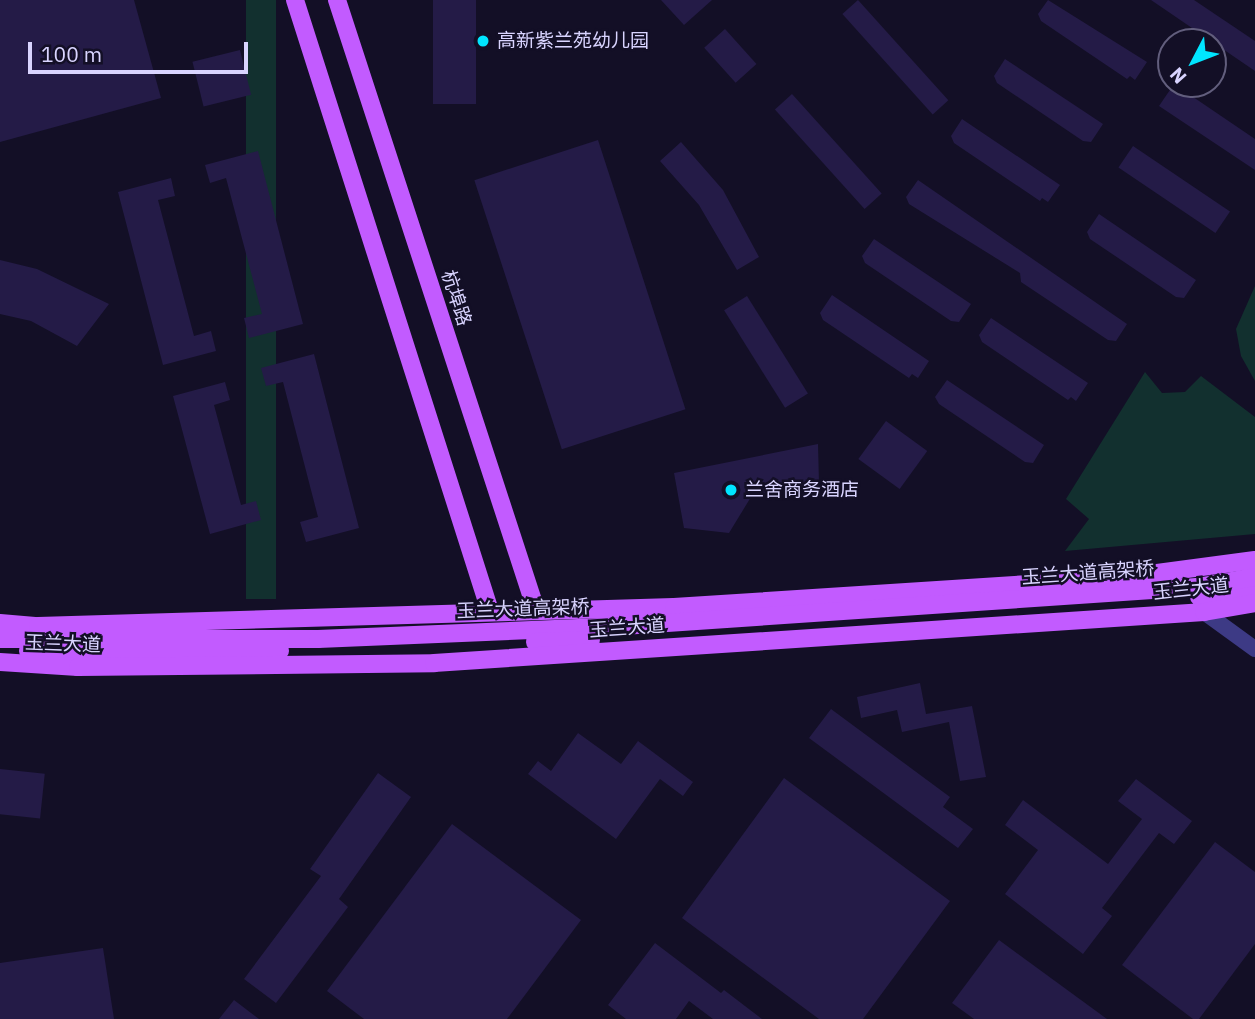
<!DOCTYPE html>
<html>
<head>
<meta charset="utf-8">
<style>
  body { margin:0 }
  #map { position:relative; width:1255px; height:1019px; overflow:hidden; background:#130f26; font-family:"IBM Plex Sans","Noto Sans SC",sans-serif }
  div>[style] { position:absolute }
  .green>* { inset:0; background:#12302f; transform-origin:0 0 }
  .building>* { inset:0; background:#241b47; transform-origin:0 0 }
  .minor>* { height:16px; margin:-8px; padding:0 8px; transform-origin:8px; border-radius:8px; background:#3d3a85 }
  .major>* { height:18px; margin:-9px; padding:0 9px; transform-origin:9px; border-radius:9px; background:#c25bff }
  .dots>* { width:19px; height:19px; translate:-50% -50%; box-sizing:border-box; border:4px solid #130f26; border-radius:50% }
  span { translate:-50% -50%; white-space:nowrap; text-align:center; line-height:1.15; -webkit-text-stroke:5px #130f26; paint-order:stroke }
  .poi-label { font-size:19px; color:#d9d4ff }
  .left { translate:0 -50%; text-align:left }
  .street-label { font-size:19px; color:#d9d4ff }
  .north { position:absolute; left:1157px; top:28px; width:70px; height:70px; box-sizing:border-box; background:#130f26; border:2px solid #625e7d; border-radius:50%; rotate:228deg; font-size:19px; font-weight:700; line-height:28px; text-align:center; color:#d9d4ff }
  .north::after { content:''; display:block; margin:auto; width:24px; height:32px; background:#00e5ff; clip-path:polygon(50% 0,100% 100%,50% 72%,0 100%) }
  .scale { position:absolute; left:28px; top:42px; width:220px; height:32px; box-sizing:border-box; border:4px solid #d9d4ff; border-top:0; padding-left:9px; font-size:21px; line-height:24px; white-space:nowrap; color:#d9d4ff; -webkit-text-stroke:5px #130f26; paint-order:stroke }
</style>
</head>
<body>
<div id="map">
  <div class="green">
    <i style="left:246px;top:0;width:30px;height:599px"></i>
    <i style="clip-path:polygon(1255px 286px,1255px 381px,1241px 356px,1236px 329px)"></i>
    <i style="clip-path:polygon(1145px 372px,1162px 393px,1185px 392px,1201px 376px,1255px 417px,1255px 534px,1065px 551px,1089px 519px,1066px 499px)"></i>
  </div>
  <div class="building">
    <i style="clip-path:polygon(0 0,134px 0,161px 98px,0 142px)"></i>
    <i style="left:433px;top:0;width:43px;height:104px"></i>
    <i style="clip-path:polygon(661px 0,712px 0,684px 25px)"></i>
    <i style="left:858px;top:0;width:135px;height:21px;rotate:48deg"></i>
    <i style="clip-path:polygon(1048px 0,1147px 62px,1135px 80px,1130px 76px,1127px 79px,1041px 21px,1038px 14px)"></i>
    <i style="clip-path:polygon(1151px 0,1194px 0,1255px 41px,1255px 71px)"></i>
    <i style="left:725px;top:29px;width:47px;height:28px;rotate:48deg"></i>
    <i style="left:240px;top:50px;width:46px;height:49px;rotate:76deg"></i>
    <i style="clip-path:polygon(1005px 59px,1103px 124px,1091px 142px,1083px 141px,997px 83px,994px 76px)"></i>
    <i style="clip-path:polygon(1174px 84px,1255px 139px,1255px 170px,1159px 106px)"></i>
    <i style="left:792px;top:94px;width:134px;height:23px;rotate:48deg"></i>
    <i style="clip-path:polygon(962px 119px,1060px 185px,1048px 202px,1042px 198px,1040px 201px,954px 143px,951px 136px)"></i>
    <i style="left:598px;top:140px;width:283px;height:130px;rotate:72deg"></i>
    <i style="clip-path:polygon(681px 142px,723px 190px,759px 257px,737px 270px,699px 205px,660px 161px)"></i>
    <i style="left:1133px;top:146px;width:117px;height:26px;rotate:34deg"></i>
    <i style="clip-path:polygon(258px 151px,303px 324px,249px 338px,244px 318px,262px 314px,226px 178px,210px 183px,205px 165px)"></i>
    <i style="clip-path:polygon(171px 178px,175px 196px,158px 200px,194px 336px,211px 331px,216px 351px,163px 365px,118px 192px)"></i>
    <i style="clip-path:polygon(918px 180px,1127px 324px,1116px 341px,1108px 340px,1021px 282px,1020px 273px,909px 204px,906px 197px)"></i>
    <i style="clip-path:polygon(1099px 214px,1196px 280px,1184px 298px,1176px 297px,1090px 239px,1087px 232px)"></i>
    <i style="clip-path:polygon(874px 239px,971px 304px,959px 322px,951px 321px,865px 263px,862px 256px)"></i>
    <i style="clip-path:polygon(0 260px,37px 269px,109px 304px,77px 346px,31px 321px,0 314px)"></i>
    <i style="clip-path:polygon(832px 295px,929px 361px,918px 378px,912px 374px,909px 378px,823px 320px,820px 313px)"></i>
    <i style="left:747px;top:296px;width:115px;height:27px;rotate:58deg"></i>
    <i style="clip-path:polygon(991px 318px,1088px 383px,1076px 401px,1071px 397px,1068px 400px,982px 342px,979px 335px)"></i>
    <i style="clip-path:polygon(314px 354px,359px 528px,306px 542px,300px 522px,318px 517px,283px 382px,266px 386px,261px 368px)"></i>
    <i style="clip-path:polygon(947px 380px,1044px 445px,1033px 463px,1025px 462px,939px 404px,935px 397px)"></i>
    <i style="clip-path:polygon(225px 382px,230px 400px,214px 405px,241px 505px,256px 501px,261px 520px,210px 534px,173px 396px)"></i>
    <i style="left:886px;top:421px;width:51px;height:47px;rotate:36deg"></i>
    <i style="clip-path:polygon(818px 444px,819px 483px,751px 497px,729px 533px,684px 528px,674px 473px)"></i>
    <i style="clip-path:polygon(920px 683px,926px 714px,972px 706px,986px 777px,960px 781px,949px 722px,902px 732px,897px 710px,861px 718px,857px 697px)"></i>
    <i style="clip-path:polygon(831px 709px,950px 797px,943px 807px,973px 829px,958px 848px,809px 738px)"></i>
    <i style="clip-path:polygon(578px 733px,621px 764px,638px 741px,693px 782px,683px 796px,660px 779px,616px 839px,528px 774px,538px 761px,551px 771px)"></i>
    <i style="left:0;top:769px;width:45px;height:45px;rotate:6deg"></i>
    <i style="clip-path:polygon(378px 773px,411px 797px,339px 899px,348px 907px,276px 1003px,244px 979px,321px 876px,310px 869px)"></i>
    <i style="clip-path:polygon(784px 778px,950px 901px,863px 1019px,819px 1019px,682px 918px)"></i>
    <i style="clip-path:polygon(1136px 779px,1192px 821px,1174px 844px,1159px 833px,1102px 908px,1112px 916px,1083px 954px,1005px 894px,1038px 850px,1005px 825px,1023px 800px,1108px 864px,1142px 819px,1118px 801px)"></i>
    <i style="clip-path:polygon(452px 824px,581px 920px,507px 1019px,364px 1019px,327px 991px)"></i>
    <i style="clip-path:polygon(1215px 842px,1255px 872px,1255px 944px,1199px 1019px,1193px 1019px,1122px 965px)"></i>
    <i style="clip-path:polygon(999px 940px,1107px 1019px,974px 1019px,952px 1003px)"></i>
    <i style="clip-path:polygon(655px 943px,721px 993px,724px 990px,762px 1019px,713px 1019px,689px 1001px,676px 1019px,626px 1019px,608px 1005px)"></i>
    <i style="clip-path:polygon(103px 948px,114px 1019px,0 1019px,0 963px)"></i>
    <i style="clip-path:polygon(234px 1000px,259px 1019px,219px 1019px)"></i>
  </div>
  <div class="minor">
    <i style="left:1204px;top:612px;width:63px;rotate:36deg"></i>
  </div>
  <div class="major">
    <i style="left:295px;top:0;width:641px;rotate:72.3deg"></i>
    <i style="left:337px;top:0;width:642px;rotate:71.93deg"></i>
    <i style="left:1199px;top:597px;width:56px;rotate:-6.1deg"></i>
    <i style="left:0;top:623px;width:38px;rotate:5deg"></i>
    <i style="left:38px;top:626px;width:636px;rotate:-1.71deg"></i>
    <i style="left:674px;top:607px;width:439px;rotate:-3.7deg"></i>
    <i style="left:1112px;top:579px;width:144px;rotate:-7.6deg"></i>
    <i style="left:0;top:639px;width:318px"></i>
    <i style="left:318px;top:639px;width:290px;rotate:-2.4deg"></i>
    <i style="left:608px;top:627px;width:590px;rotate:-3.89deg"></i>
    <i style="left:1197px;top:587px;width:59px;rotate:-9.8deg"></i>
    <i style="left:535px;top:642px;width:56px;rotate:-2deg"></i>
    <i style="left:28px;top:651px;width:252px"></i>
    <i style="left:0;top:662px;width:78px;rotate:3.7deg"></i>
    <i style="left:78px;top:667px;width:356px;rotate:-0.6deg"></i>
    <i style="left:434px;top:663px;width:772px;rotate:-3.79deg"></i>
    <i style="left:1204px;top:612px;width:52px;rotate:-10deg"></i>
  </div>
  <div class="dots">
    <i style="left:483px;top:41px;background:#00e5ff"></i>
    <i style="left:731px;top:490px;background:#00e5ff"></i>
  </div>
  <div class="poi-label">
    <span class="left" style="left:497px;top:41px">高新紫兰苑幼儿园</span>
    <span class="left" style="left:745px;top:490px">兰舍商务酒店</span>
  </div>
  <div class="street-label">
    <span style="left:456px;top:298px;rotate:72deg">杭埠路</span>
    <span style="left:1088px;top:573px;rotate:-4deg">玉兰大道高架桥</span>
    <span style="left:1191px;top:589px;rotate:-6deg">玉兰大道</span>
    <span style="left:523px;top:609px;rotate:-2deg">玉兰大道高架桥</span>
    <span style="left:627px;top:628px;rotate:-4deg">玉兰大道</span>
    <span style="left:63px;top:644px;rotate:2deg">玉兰大道</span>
  </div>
  <div class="north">N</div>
  <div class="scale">100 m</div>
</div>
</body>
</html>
